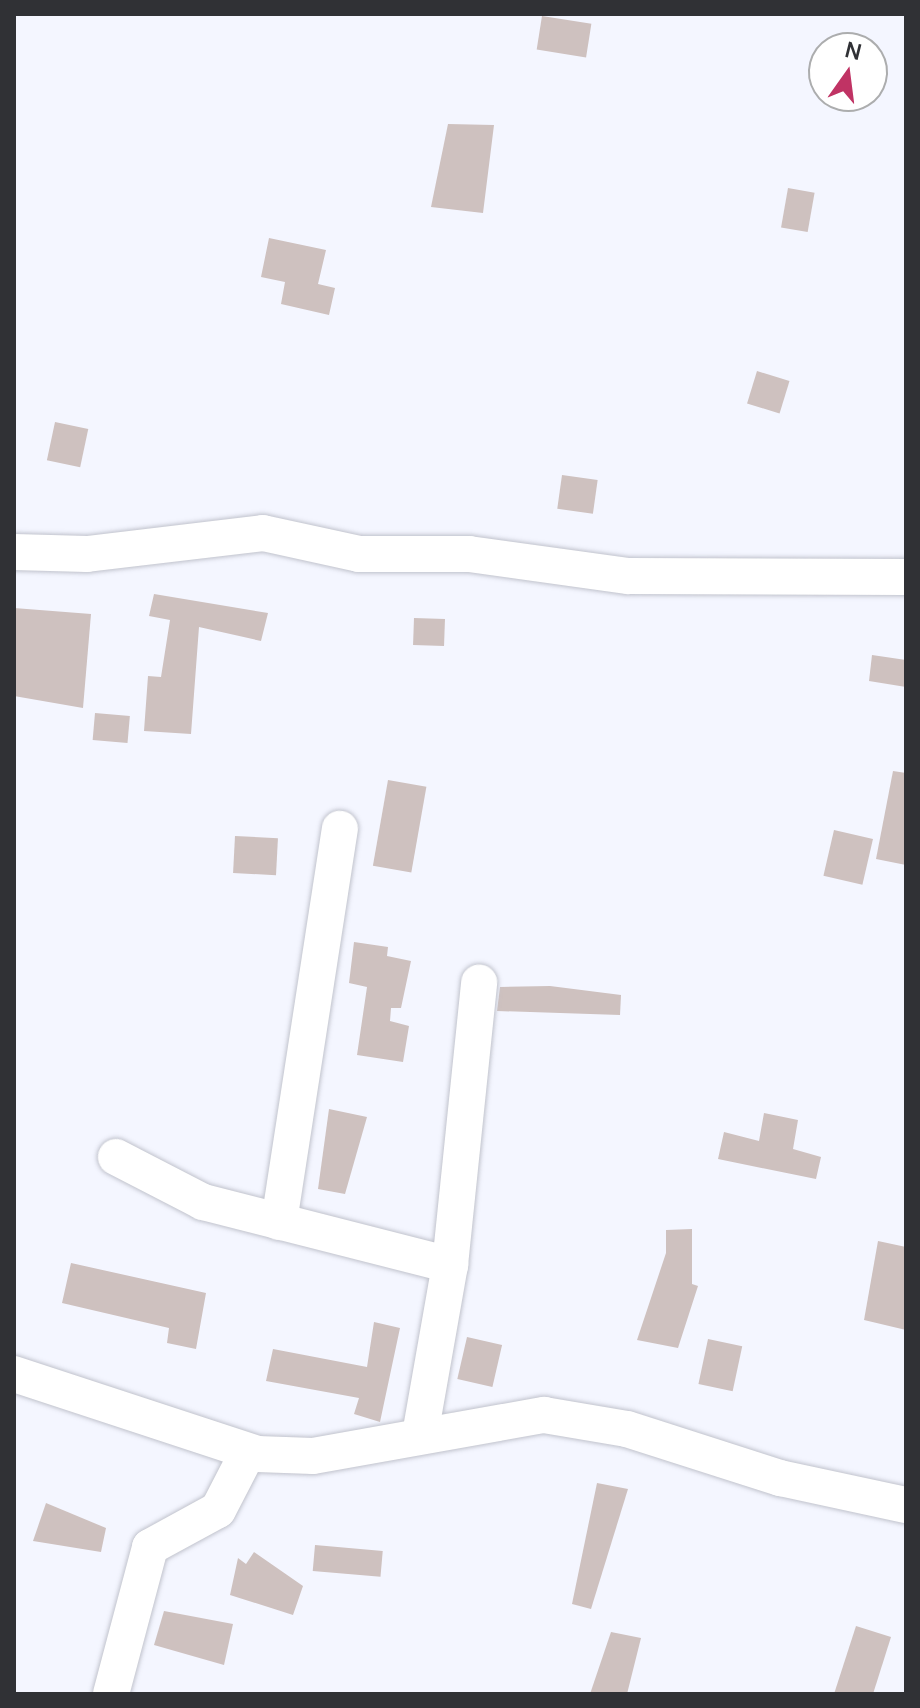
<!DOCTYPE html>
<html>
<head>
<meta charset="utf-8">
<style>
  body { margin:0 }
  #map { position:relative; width:920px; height:1708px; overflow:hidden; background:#f4f6ff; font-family:Manrope,sans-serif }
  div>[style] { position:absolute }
  .building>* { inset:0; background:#cec1bf; transform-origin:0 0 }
  .roads { filter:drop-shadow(0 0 2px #c1c3cd) drop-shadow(0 0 2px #c1c3cd) }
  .minor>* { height:36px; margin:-18px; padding:0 18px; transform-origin:18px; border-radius:18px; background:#fff }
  span { translate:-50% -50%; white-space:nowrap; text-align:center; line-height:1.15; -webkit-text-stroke:6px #fff; paint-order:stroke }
  .frame { position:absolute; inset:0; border:16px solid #303135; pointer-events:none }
  .north { position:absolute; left:808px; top:32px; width:80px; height:80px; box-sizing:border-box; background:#fff; border:2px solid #acadae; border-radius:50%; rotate:14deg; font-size:22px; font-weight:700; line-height:32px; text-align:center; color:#303135 }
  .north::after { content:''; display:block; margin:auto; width:28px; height:36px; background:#c03364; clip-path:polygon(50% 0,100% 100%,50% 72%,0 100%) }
</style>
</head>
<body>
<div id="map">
  <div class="building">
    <i style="left:542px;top:16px;width:50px;height:34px;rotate:9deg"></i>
    <i style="clip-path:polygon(448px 124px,494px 125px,483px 213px,431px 207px)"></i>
    <i style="left:788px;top:188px;width:27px;height:40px;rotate:10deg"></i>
    <i style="clip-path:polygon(269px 238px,326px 250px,318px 284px,335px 288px,329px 315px,281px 304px,285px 282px,261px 277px)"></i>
    <i style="left:757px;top:371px;width:34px;height:34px;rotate:17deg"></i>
    <i style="left:55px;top:422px;width:34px;height:39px;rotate:12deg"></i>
    <i style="left:562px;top:475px;width:36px;height:34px;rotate:8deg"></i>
    <i style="clip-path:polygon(154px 594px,268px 613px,261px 641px,199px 627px,191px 734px,144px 731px,148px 676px,161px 677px,170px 620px,149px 616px)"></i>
    <i style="clip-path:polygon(14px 608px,91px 614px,83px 708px,14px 696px)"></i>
    <i style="left:414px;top:618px;width:31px;height:27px;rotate:2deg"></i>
    <i style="clip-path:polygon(872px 655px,906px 660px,906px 687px,869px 681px)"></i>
    <i style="left:95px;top:713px;width:35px;height:27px;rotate:5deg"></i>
    <i style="clip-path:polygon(893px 771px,906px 773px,906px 865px,876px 859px)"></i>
    <i style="left:388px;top:780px;width:39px;height:87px;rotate:10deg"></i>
    <i style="left:834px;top:830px;width:40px;height:47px;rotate:13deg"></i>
    <i style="left:235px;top:836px;width:43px;height:37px;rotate:3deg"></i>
    <i style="clip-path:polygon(354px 942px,388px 947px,387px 956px,411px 961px,401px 1008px,391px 1008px,390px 1021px,409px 1026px,403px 1062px,357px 1055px,367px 987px,349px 983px)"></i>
    <i style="clip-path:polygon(550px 986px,621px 995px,620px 1015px,497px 1011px,500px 987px)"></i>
    <i style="clip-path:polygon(329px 1109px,367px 1117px,345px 1194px,318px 1189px)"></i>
    <i style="clip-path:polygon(764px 1113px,798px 1120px,793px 1149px,821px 1157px,816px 1179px,718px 1159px,724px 1132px,759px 1141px)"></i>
    <i style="clip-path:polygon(692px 1229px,692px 1284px,698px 1286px,678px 1348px,637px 1340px,666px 1253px,666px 1230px)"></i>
    <i style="clip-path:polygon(878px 1241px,906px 1247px,906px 1330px,864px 1320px)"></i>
    <i style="clip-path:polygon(71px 1263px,206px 1293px,196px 1349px,167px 1343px,169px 1328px,62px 1303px)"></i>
    <i style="clip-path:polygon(374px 1322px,400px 1328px,380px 1422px,354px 1414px,359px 1398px,266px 1381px,273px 1349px,367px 1367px)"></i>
    <i style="left:467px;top:1337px;width:36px;height:43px;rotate:13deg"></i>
    <i style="left:708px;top:1339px;width:35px;height:46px;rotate:12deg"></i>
    <i style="clip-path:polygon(597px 1483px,628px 1489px,591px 1609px,572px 1604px)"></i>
    <i style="clip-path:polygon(46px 1503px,106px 1528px,101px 1552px,33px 1541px)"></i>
    <i style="left:315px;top:1545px;width:68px;height:26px;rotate:5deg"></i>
    <i style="clip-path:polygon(254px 1552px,303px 1586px,293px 1615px,230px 1595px,238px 1558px,246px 1564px)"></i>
    <i style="clip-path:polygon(164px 1611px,233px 1624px,224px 1665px,154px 1645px)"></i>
    <i style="clip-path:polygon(856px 1626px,891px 1637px,873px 1694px,834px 1694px)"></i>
    <i style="clip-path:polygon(611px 1632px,641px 1638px,627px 1694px,590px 1694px)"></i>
  </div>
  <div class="roads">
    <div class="minor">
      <i style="left:14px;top:552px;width:73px;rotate:1.6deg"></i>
      <i style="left:87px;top:554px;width:177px;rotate:-6.8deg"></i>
      <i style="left:263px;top:533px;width:98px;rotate:12.3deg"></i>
      <i style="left:359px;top:554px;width:110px"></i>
      <i style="left:469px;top:554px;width:161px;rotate:7.9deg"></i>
      <i style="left:628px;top:576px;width:278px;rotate:0.2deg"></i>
      <i style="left:116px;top:1157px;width:98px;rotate:27.3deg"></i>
      <i style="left:203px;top:1202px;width:255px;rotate:14.3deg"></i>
      <i style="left:279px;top:1222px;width:398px;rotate:-81.2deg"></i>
      <i style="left:14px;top:1374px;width:256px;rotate:18.2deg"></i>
      <i style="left:257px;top:1454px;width:56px;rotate:2deg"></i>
      <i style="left:313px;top:1456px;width:235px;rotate:-10.1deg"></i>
      <i style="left:544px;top:1415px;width:84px;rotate:9.6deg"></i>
      <i style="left:627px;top:1429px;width:161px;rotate:17.8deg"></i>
      <i style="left:780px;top:1478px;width:129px;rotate:12.1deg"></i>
      <i style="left:420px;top:1435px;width:173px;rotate:-80deg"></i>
      <i style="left:450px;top:1265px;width:284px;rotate:-84.1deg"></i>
      <i style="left:111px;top:1694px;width:152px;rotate:-75.1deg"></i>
      <i style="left:150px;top:1547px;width:77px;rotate:-28.6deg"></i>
      <i style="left:218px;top:1510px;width:65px;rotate:-62.7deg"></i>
    </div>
  </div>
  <div class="frame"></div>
  <div class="north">N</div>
</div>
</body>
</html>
